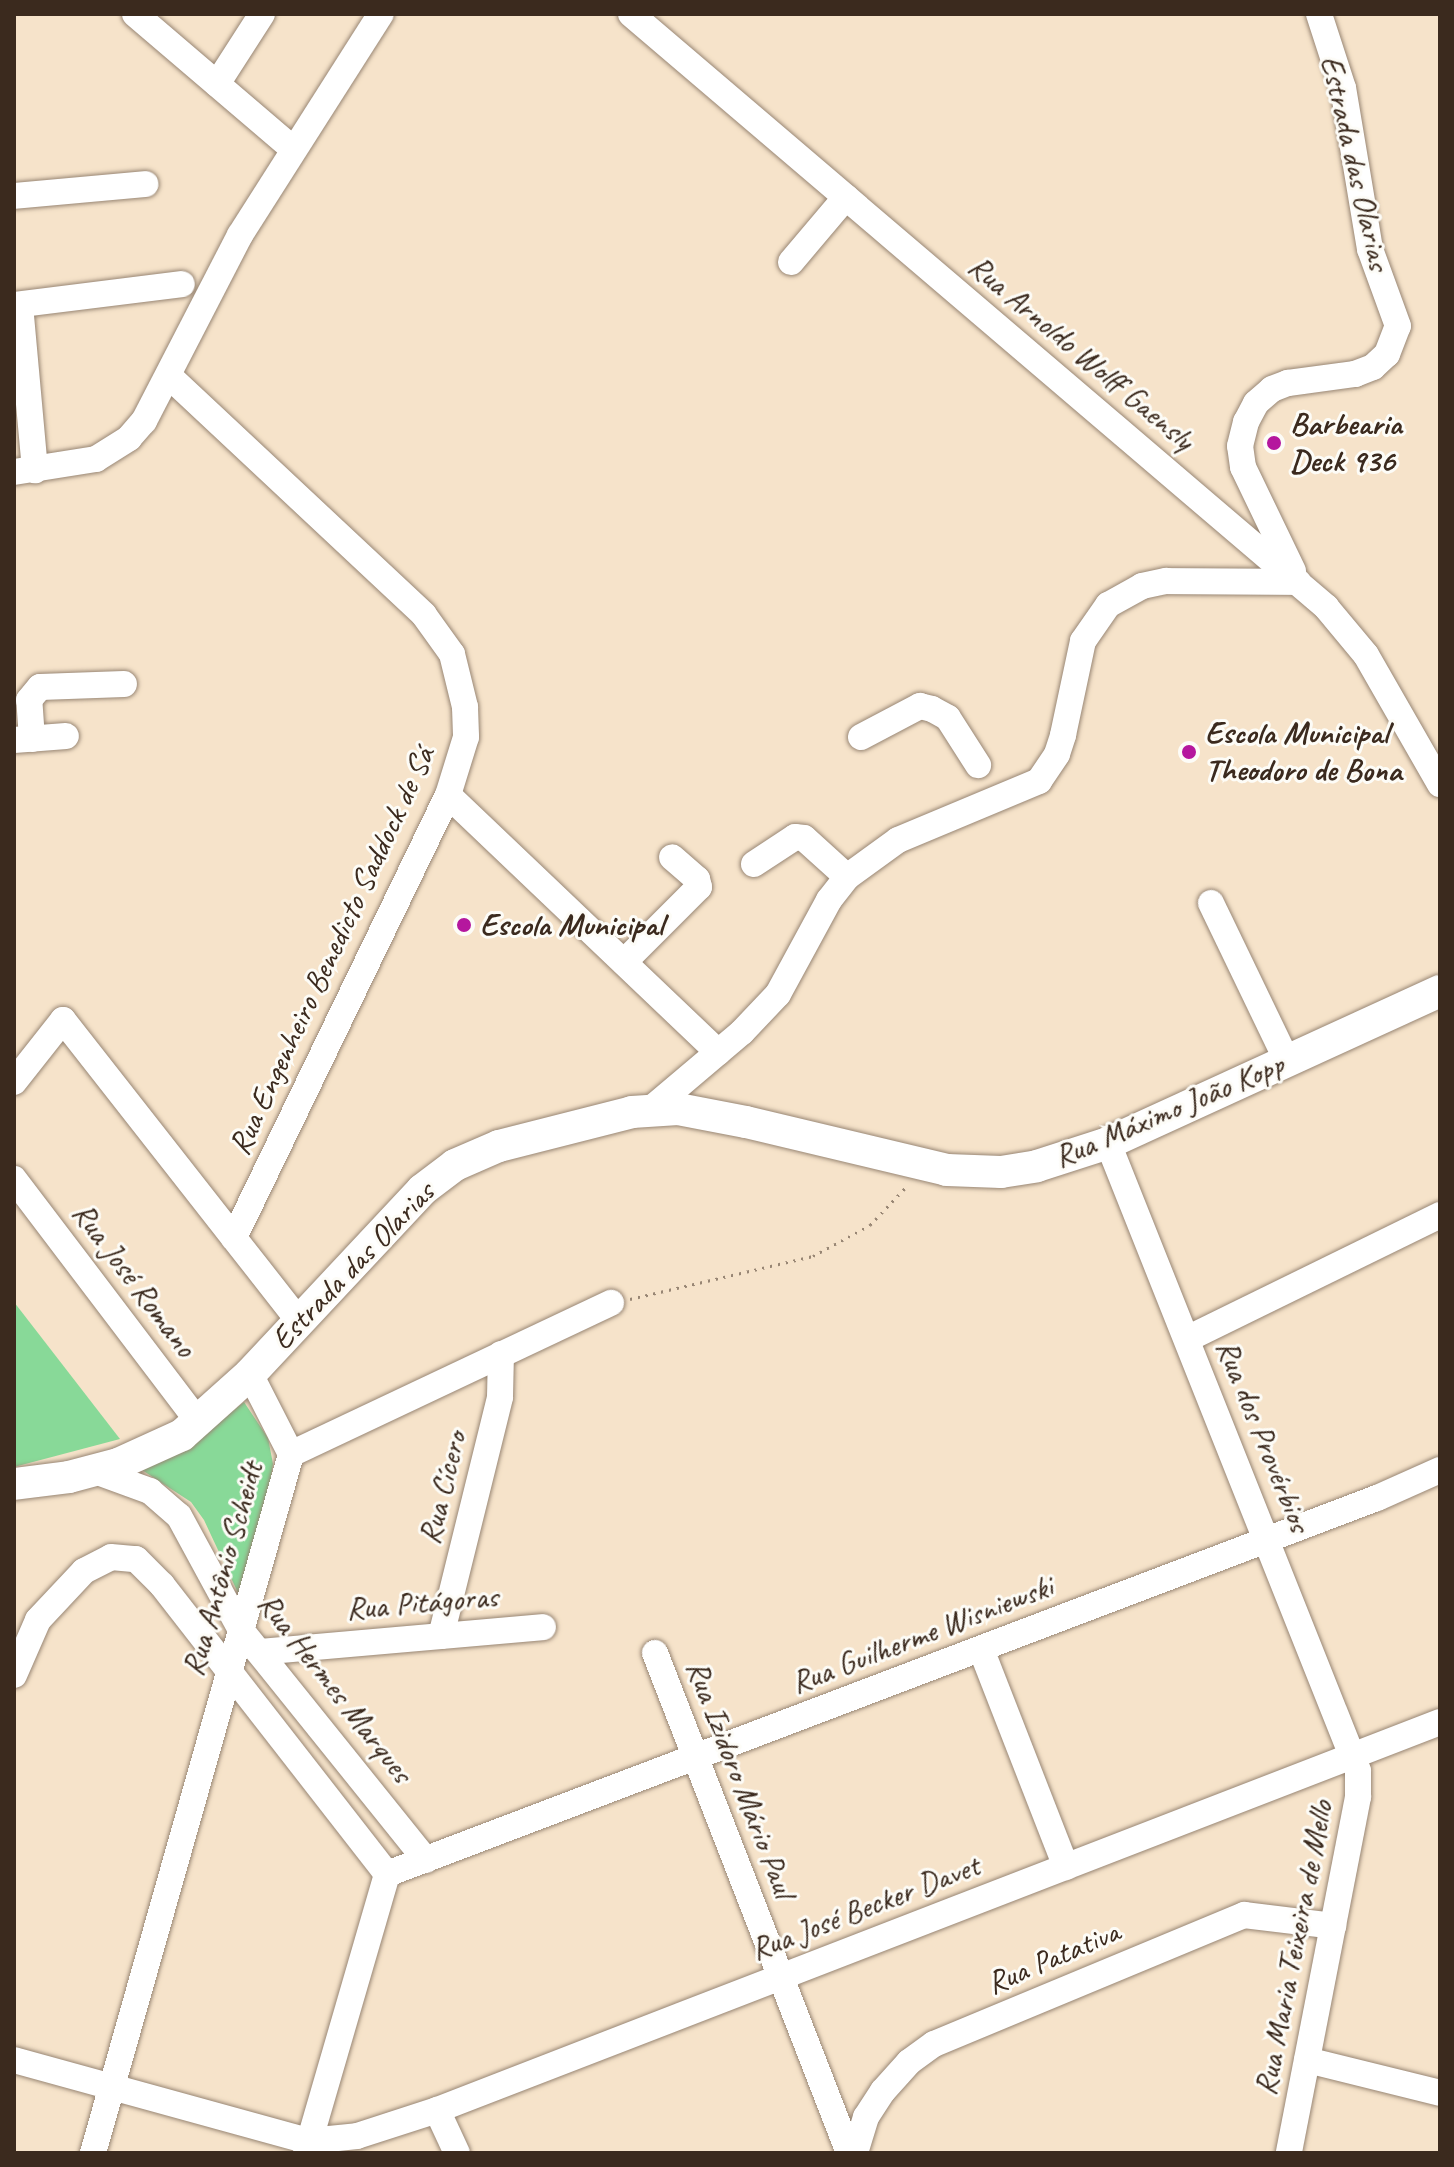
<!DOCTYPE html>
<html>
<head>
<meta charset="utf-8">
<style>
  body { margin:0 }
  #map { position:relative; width:1454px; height:2167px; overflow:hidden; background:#f6e3ca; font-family:Caveat,sans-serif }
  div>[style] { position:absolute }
  .green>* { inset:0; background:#88d998 }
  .path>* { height:3px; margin-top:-1.5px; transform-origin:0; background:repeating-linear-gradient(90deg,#988674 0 2px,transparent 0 8px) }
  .roads { filter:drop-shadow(0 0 2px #988674) drop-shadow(0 0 2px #988674) }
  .minor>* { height:26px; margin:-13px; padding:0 13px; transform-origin:13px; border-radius:13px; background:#fff }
  .major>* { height:32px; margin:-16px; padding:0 16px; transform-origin:16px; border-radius:16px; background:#fff }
  .dots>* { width:22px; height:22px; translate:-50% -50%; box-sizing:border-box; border:4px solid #fdfcf7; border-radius:50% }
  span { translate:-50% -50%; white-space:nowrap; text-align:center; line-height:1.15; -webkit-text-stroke:6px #fdfcf7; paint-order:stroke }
  .street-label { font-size:32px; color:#3b2a1e }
  .poi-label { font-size:32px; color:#3b2a1e; font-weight:700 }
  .left { translate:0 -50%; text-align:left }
  .frame { position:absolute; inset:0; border:16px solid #3b2a1e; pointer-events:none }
</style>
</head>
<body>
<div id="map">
  <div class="green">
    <i style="clip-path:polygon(14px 1302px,120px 1439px,14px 1467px)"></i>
    <i style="clip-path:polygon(244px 1402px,268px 1438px,273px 1464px,269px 1492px,239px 1595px,204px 1520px,191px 1502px,142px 1470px,184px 1450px)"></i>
  </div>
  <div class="path">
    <i style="left:630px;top:1299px;width:188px;rotate:-13.2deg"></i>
    <i style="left:813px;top:1256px;width:65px;rotate:-28.5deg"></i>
    <i style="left:870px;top:1225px;width:55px;rotate:-46.5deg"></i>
  </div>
  <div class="roads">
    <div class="minor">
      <i style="left:135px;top:14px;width:208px;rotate:40.5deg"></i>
      <i style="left:631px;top:14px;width:914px;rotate:40.47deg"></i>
      <i style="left:1326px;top:607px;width:62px;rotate:50.2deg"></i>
      <i style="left:1366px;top:655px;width:149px;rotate:60.2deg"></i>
      <i style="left:217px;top:84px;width:83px;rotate:-57.3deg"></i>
      <i style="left:14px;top:196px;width:132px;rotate:-5.2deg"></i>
      <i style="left:791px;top:262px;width:85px;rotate:-49.8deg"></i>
      <i style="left:14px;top:305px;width:169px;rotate:-7.1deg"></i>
      <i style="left:20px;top:305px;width:166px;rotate:84.8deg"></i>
      <i style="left:169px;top:376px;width:349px;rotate:43.1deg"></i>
      <i style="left:424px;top:615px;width:48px;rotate:54.3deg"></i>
      <i style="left:452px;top:654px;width:55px;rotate:76.2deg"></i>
      <i style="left:465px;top:707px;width:30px;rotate:88deg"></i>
      <i style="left:466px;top:737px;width:61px;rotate:107.2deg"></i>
      <i style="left:448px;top:795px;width:492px;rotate:115.8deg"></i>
      <i style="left:14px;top:472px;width:83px;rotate:-9deg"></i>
      <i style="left:96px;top:459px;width:39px;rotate:-32deg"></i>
      <i style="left:129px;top:438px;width:23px;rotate:-49deg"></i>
      <i style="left:144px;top:421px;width:209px;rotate:-62.7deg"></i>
      <i style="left:240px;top:235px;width:262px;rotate:-57.5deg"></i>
      <i style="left:1293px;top:571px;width:115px;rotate:-115.7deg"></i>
      <i style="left:1243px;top:467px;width:21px;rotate:-98deg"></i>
      <i style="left:1240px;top:446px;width:25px;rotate:-76deg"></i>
      <i style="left:1246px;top:422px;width:21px;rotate:-62deg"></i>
      <i style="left:1256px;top:403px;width:21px;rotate:-41deg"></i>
      <i style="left:1272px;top:389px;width:17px;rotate:-21deg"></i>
      <i style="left:1288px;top:383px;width:68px;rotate:-7.7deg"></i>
      <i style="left:1355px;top:374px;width:19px;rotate:-21deg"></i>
      <i style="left:1373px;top:367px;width:19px;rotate:-43deg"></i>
      <i style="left:1387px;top:354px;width:30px;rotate:-69deg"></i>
      <i style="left:1398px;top:326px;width:82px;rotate:-110deg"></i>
      <i style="left:1370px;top:249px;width:163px;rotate:-99.5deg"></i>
      <i style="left:1343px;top:88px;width:78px;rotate:-108deg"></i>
      <i style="left:861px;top:737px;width:67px;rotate:-27.7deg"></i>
      <i style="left:920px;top:706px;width:12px;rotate:14deg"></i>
      <i style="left:932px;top:709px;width:18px;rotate:29deg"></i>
      <i style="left:948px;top:718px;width:56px;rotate:57.4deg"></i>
      <i style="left:32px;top:739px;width:39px;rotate:-94deg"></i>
      <i style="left:29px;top:700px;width:17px;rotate:-50deg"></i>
      <i style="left:40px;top:687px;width:84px;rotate:-2deg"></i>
      <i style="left:14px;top:740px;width:52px;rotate:-4.4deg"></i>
      <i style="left:448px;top:795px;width:373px;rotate:43.6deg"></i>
      <i style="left:754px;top:864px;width:49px;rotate:-33.4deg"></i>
      <i style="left:795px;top:837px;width:9px;rotate:6deg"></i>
      <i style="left:804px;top:838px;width:58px;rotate:42.2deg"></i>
      <i style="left:1211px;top:903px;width:175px;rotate:64.3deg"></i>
      <i style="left:624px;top:962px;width:106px;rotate:-45deg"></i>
      <i style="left:699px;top:887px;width:8px;rotate:-104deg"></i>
      <i style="left:697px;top:879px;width:33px;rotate:-139deg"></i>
      <i style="left:14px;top:1082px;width:79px;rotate:-51.7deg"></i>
      <i style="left:63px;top:1020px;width:384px;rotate:51.9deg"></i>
      <i style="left:651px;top:1109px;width:119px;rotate:-40.2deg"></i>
      <i style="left:742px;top:1032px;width:52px;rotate:-46.5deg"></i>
      <i style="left:778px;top:994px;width:107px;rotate:-61.5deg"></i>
      <i style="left:829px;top:900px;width:29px;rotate:-52deg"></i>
      <i style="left:847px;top:877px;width:63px;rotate:-36deg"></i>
      <i style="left:898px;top:840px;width:153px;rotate:-22.7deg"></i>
      <i style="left:1039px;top:781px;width:32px;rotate:-56deg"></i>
      <i style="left:1057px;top:754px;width:20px;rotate:-72deg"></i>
      <i style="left:1063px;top:735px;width:96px;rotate:-78deg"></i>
      <i style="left:1083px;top:641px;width:44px;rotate:-55.2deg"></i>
      <i style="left:1108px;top:605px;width:39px;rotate:-29deg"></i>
      <i style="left:1142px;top:586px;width:25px;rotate:-12deg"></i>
      <i style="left:1166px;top:581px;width:132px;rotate:0.4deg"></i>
      <i style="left:1108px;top:1143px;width:676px;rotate:68.29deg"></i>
      <i style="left:1358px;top:1771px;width:26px;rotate:90deg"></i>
      <i style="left:1358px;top:1797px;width:363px;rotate:101deg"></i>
      <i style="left:14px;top:1179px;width:306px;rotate:52.8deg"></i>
      <i style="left:1187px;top:1339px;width:282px;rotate:-26.1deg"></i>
      <i style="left:250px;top:1374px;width:90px;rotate:62.9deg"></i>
      <i style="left:95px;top:1471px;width:59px;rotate:20deg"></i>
      <i style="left:150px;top:1491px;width:38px;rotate:41deg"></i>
      <i style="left:179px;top:1516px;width:130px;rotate:61.5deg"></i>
      <i style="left:241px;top:1630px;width:295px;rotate:51.2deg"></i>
      <i style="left:441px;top:1636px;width:246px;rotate:-76.1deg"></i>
      <i style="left:500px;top:1397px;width:43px;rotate:-88.7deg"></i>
      <i style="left:981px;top:1649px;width:234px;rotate:68.7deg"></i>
      <i style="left:259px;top:1652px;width:285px;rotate:-5deg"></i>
      <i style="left:655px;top:1653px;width:536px;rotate:68.79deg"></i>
      <i style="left:14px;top:1675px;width:60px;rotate:-66.4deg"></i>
      <i style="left:38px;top:1620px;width:67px;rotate:-46.8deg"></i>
      <i style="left:84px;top:1571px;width:30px;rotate:-27deg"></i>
      <i style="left:111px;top:1557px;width:25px;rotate:5deg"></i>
      <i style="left:136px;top:1559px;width:37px;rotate:45deg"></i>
      <i style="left:162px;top:1585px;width:366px;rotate:52.1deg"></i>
      <i style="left:14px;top:2060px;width:306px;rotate:15.4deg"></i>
      <i style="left:309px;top:2141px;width:48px;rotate:-5.9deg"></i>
      <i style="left:357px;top:2136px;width:84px;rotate:-18deg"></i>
      <i style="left:437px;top:2110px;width:1075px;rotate:-21.15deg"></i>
      <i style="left:1307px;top:2060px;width:137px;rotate:13.9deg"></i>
      <i style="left:437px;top:2110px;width:47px;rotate:65.1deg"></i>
      <i style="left:93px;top:2153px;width:727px;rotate:-74.18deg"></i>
      <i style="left:291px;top:1454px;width:354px;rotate:-25.3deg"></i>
      <i style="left:306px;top:2153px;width:291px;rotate:-73.8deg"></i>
      <i style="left:387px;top:1874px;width:1059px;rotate:-20.8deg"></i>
      <i style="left:1377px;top:1498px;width:69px;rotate:-24deg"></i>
      <i style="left:855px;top:2153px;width:38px;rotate:-73deg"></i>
      <i style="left:866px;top:2117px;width:31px;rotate:-57deg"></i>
      <i style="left:883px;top:2091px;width:39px;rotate:-48deg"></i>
      <i style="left:909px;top:2062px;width:31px;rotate:-36deg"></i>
      <i style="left:934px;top:2044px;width:336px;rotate:-22.6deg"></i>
      <i style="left:1244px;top:1915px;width:90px;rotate:7deg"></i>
    </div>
    <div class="major">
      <i style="left:14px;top:1484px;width:55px;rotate:-7.3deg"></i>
      <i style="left:69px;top:1477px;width:51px;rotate:-14.9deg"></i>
      <i style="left:118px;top:1464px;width:70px;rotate:-24.4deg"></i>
      <i style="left:182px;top:1435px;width:91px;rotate:-41.9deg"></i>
      <i style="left:250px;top:1374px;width:252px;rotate:-46.9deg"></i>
      <i style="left:422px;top:1190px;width:41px;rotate:-37.1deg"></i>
      <i style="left:455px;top:1165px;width:48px;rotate:-23.4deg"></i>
      <i style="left:499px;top:1146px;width:137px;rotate:-14.3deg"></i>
      <i style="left:632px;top:1112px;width:46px;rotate:-3.7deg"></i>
      <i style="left:678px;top:1109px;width:69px;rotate:10.8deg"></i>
      <i style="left:746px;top:1122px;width:207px;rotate:13.4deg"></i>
      <i style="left:947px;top:1170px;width:54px;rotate:2.1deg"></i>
      <i style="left:1001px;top:1172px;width:36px;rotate:-9deg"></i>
      <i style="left:1037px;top:1166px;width:75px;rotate:-17.9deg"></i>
      <i style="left:1108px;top:1143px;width:365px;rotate:-24.6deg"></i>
    </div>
  </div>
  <div class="dots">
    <i style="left:1274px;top:443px;background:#b5179e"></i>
    <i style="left:1189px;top:752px;background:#b5179e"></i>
    <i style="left:464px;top:925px;background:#b5179e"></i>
  </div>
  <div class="street-label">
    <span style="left:1355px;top:163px;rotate:77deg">Estrada das Olarias</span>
    <span style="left:1081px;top:353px;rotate:40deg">Rua Arnoldo Wolff Gaensly</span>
    <span style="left:332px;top:951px;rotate:-65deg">Rua Engenheiro Benedicto Saddock de Sá</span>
    <span style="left:1169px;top:1111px;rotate:-23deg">Rua Máximo João Kopp</span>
    <span style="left:353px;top:1266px;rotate:-46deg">Estrada das Olarias</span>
    <span style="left:134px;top:1280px;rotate:53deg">Rua José Romano</span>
    <span style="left:1263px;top:1436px;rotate:68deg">Rua dos Provérbios</span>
    <span style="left:443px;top:1488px;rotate:-76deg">Rua Cícero</span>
    <span style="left:223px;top:1569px;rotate:-74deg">Rua Antônio Scheidt</span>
    <span style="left:422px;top:1603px;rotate:-5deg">Rua Pitágoras</span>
    <span style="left:922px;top:1635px;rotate:-21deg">Rua Guilherme Wisniewski</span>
    <span style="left:335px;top:1688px;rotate:52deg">Rua Hermes Marques</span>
    <span style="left:740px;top:1779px;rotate:69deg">Rua Izidoro Mário Paul</span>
    <span style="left:865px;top:1908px;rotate:-21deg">Rua José Becker Davet</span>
    <span style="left:1294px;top:1948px;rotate:-79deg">Rua Maria Teixeira de Mello</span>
    <span style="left:1053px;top:1958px;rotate:-23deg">Rua Patativa</span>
  </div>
  <div class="poi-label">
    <span class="left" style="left:1290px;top:443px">Barbearia<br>Deck 936</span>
    <span class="left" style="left:1205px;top:752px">Escola Municipal<br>Theodoro de Bona</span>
    <span class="left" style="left:480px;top:925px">Escola Municipal</span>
  </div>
  <div class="frame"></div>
</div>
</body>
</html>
